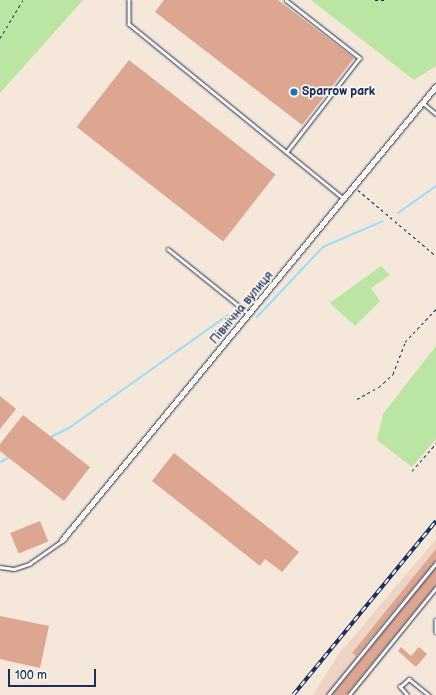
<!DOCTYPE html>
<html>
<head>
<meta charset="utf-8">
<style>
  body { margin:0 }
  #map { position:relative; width:436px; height:695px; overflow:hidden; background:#f5e7da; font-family:"Balsamiq Sans",sans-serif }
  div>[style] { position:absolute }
  .built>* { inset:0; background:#eed4c4 }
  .green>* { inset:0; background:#bbe5a2 }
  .stream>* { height:2px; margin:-1px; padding:0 1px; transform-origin:1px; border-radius:1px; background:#99dcfb }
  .building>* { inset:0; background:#dca691; transform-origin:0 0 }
  .path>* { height:1px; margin-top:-0.5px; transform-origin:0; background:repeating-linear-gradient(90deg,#1b2f5e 0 3px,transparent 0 6px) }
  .roads { filter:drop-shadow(0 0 1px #1b2f5e) drop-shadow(0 0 1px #1b2f5e) }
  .service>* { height:2.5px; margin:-1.25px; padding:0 1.25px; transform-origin:1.25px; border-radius:1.25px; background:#fbf7ec }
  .minor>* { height:5px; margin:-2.5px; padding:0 2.5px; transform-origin:2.5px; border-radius:2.5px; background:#fbf7ec }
  .rail>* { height:3.5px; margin-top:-1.75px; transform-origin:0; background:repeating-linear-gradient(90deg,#fbf7ec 0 6px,#1b2f5e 0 12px); box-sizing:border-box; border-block:1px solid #1b2f5e }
  .dots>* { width:11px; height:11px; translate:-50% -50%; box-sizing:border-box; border:2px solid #fbf7ec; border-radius:50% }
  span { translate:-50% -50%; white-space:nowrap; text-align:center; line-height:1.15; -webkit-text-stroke:3.5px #fbf7ec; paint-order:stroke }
  .poi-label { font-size:12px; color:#1b2f5e; font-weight:700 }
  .left { translate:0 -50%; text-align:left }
  .street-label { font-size:12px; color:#1b2f5e }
  .scale { position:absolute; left:8px; top:669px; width:88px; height:18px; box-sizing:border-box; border:2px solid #1b2f5e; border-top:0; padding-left:5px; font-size:12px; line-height:14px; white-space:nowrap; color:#1b2f5e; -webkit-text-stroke:3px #fbf7ec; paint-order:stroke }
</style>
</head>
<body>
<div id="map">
  <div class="built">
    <i style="clip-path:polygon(436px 539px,436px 592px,354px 695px,313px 695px,338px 655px)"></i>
  </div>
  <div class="green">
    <i style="clip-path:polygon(0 0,83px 0,0 93px)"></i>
    <i style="clip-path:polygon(311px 0,436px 0,436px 66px,414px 80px)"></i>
    <i style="clip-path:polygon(381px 266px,390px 275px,371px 288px,380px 301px,355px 326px,330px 303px)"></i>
    <i style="clip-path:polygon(436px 346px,436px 439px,412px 467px,377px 440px,383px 414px)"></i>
  </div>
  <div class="stream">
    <i style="left:398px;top:213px;width:47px;rotate:-35.4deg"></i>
    <i style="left:257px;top:317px;width:96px;rotate:-46.7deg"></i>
    <i style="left:323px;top:247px;width:65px;rotate:-23.4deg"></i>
    <i style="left:49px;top:438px;width:22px;rotate:-27deg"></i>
    <i style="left:69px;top:428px;width:195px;rotate:-35.4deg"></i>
    <i style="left:0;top:462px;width:11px;rotate:-27deg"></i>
  </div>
  <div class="building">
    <i style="clip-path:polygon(164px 0,278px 0,354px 58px,302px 125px,155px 12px)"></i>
    <i style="left:129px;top:60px;width:186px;height:85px;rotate:38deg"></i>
    <i style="clip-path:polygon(0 396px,16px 409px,0 429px)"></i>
    <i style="clip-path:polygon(23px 415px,90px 467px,64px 501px,0 451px,0 444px)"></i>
    <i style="clip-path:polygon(174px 453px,299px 552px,282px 572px,265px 559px,260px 566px,152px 481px)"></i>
    <i style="left:40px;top:521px;width:22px;height:32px;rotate:68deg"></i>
    <i style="clip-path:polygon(436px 549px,436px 560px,356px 656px,352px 653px)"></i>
    <i style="clip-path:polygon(436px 567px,436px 585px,346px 695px,332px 695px)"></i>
    <i style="clip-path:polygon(0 616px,49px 626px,40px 668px,0 659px)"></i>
    <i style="clip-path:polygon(401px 647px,411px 656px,419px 647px,427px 654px,416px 667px,398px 651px)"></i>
  </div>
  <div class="path">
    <i style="left:375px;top:0;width:12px"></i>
    <i style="left:0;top:38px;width:44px;rotate:-58.8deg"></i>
    <i style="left:358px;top:190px;width:102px;rotate:40.2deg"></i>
    <i style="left:357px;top:399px;width:25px;rotate:-29deg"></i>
    <i style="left:379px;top:387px;width:19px;rotate:-43deg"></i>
    <i style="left:393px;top:374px;width:34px;rotate:-69deg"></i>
    <i style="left:405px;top:342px;width:45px;rotate:-46.8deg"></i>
    <i style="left:412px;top:471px;width:37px;rotate:-49deg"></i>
  </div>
  <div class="roads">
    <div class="service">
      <i style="left:129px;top:0;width:24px;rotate:90deg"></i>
      <i style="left:129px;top:24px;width:276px;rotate:39.1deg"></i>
      <i style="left:286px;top:0;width:94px;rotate:38.1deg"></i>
      <i style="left:360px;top:58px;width:119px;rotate:127.8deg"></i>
      <i style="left:423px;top:103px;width:17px;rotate:40deg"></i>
      <i style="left:168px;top:249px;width:102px;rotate:38.7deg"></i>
      <i style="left:0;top:567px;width:14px;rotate:8deg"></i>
      <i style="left:14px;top:569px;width:16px;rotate:-18deg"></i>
      <i style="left:29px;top:564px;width:40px;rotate:-34.9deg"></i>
      <i style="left:436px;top:620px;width:12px;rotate:90deg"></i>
      <i style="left:328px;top:695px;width:171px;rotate:-50.7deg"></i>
      <i style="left:349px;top:695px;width:138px;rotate:-50.9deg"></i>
      <i style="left:407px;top:695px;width:11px;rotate:-131deg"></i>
      <i style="left:400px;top:687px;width:12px;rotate:-42deg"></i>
      <i style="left:409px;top:679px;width:26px;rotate:39deg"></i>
    </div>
    <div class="minor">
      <i style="left:62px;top:540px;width:588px;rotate:-50.52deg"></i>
    </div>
  </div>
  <div class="rail">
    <i style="left:293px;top:695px;width:225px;rotate:-50.6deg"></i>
  </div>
  <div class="dots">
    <i style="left:294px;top:92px;background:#1f6fb2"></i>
  </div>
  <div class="poi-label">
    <span class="left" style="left:302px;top:92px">Sparrow park</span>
  </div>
  <div class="street-label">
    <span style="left:242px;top:308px;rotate:-50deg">Північна вулиця</span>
  </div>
  <div class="scale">100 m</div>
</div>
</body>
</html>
